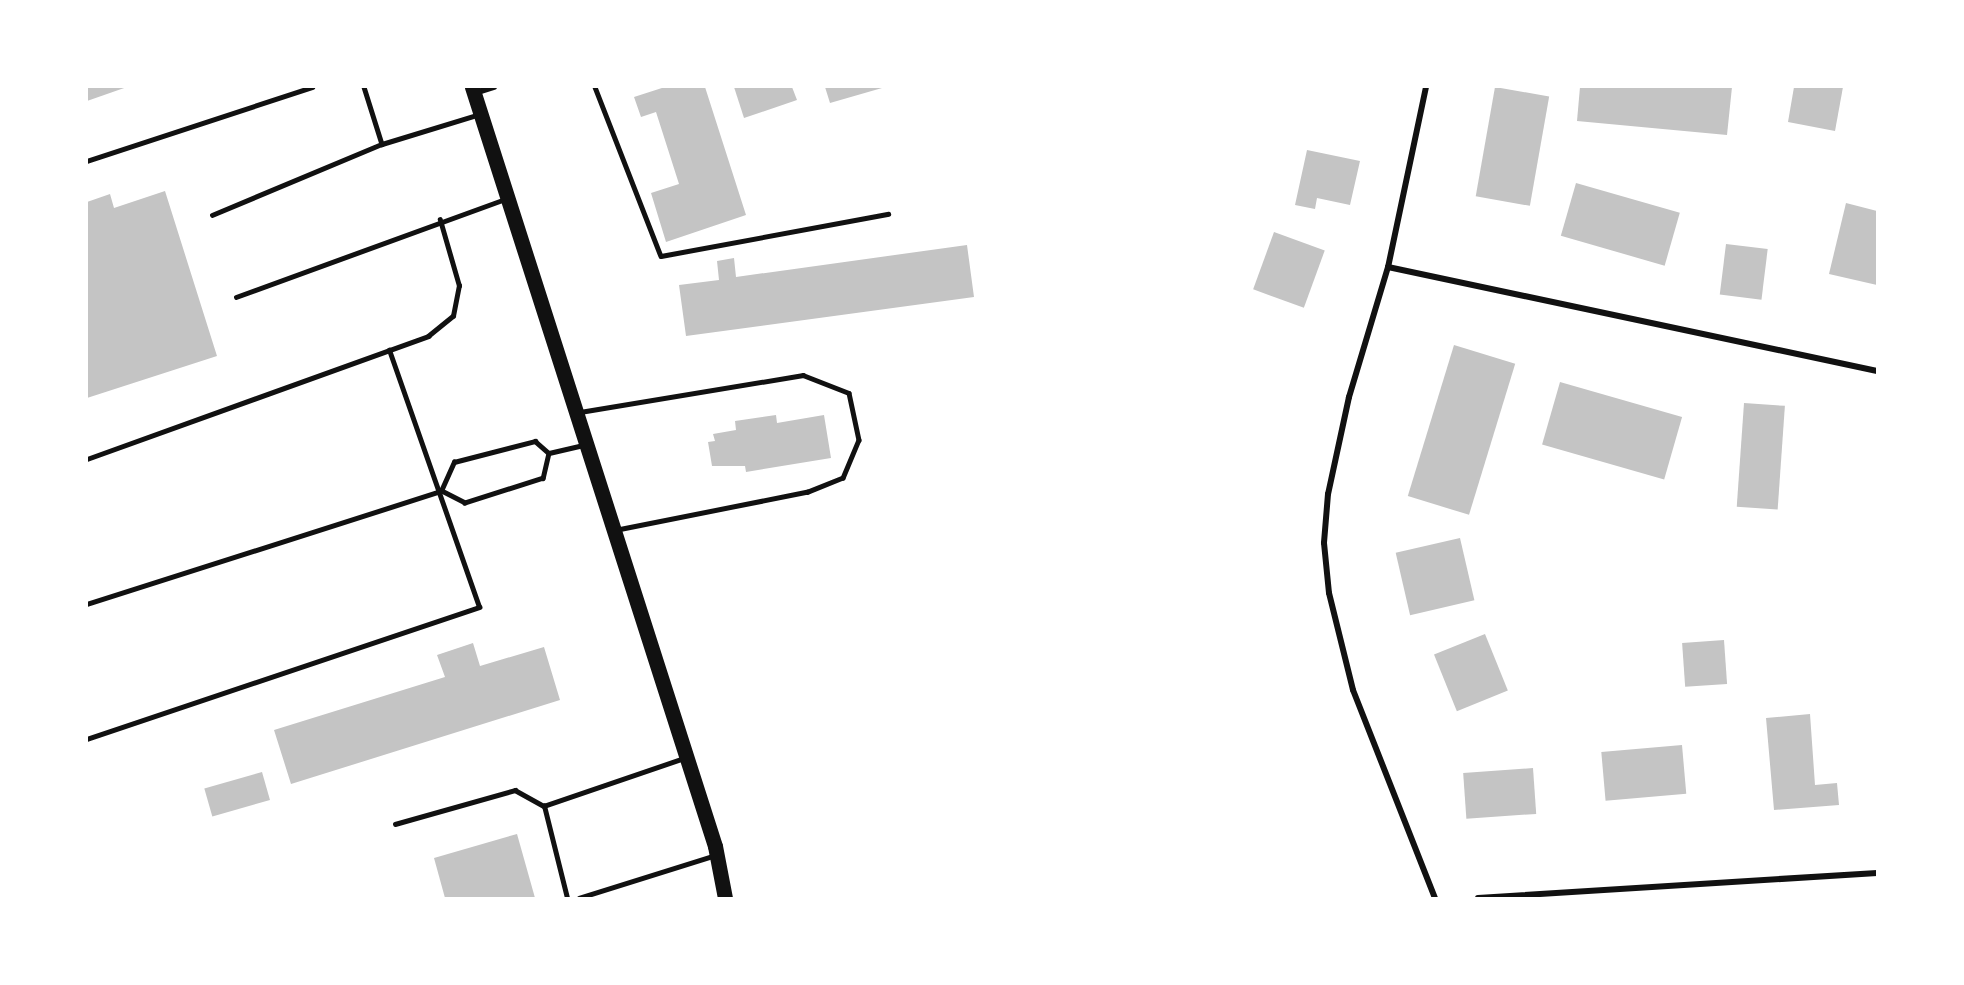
<!DOCTYPE html>
<html>
<head>
<meta charset="utf-8">
<style>
  body { margin:0 }
  #map { position:relative; width:1964px; height:985px; overflow:hidden; background:#fff; font-family:"Noto Sans",sans-serif }
  div>[style] { position:absolute }
  .building>* { inset:0; background:#c4c4c4; transform-origin:0 0 }
  .service>* { height:4.5px; margin:-2.25px; padding:0 2.25px; transform-origin:2.25px; border-radius:2.25px; background:#111 }
  .minor>* { height:6px; margin:-3px; padding:0 3px; transform-origin:3px; border-radius:3px; background:#111 }
  .primary>* { height:15px; margin:-7.5px; padding:0 7.5px; transform-origin:7.5px; border-radius:7.5px; background:#111 }
  span { translate:-50% -50%; white-space:nowrap; text-align:center; line-height:1.15; -webkit-text-stroke:5px #fff; paint-order:stroke }
  .frame { position:absolute; inset:0; border:88px solid #fff; pointer-events:none }
</style>
</head>
<body>
<div id="map">
  <div class="building">
    <i style="clip-path:polygon(87px 87px,127px 87px,87px 101px)"></i>
    <i style="clip-path:polygon(665px 87px,705px 87px,746px 215px,666px 242px,651px 193px,679px 184px,656px 112px,641px 117px,634px 97px)"></i>
    <i style="clip-path:polygon(734px 87px,792px 87px,797px 100px,744px 118px)"></i>
    <i style="clip-path:polygon(825px 87px,882px 87px,882px 88px,830px 103px)"></i>
    <i style="left:1495px;top:87px;width:55px;height:111px;rotate:10deg"></i>
    <i style="clip-path:polygon(1580px 87px,1732px 87px,1727px 135px,1577px 121px)"></i>
    <i style="clip-path:polygon(1794px 87px,1843px 87px,1835px 131px,1788px 122px)"></i>
    <i style="clip-path:polygon(1307px 150px,1360px 161px,1350px 205px,1317px 198px,1315px 209px,1295px 205px)"></i>
    <i style="left:1576px;top:183px;width:108px;height:55px;rotate:16deg"></i>
    <i style="clip-path:polygon(165px 191px,217px 356px,87px 398px,87px 202px,110px 194px,114px 208px)"></i>
    <i style="clip-path:polygon(1846px 203px,1877px 211px,1877px 285px,1829px 274px)"></i>
    <i style="left:1274px;top:232px;width:54px;height:61px;rotate:20deg"></i>
    <i style="left:1726px;top:244px;width:42px;height:51px;rotate:7deg"></i>
    <i style="clip-path:polygon(967px 245px,974px 297px,686px 336px,679px 285px,719px 280px,717px 261px,734px 258px,736px 277px)"></i>
    <i style="left:1454px;top:345px;width:64px;height:158px;rotate:17deg"></i>
    <i style="left:1560px;top:382px;width:127px;height:65px;rotate:16deg"></i>
    <i style="left:1744px;top:403px;width:41px;height:104px;rotate:4deg"></i>
    <i style="clip-path:polygon(776px 415px,777px 423px,824px 415px,831px 458px,746px 472px,745px 466px,712px 466px,708px 442px,715px 441px,713px 434px,736px 430px,735px 421px)"></i>
    <i style="left:1460px;top:538px;width:64px;height:66px;rotate:77deg"></i>
    <i style="left:1485px;top:634px;width:61px;height:55px;rotate:68deg"></i>
    <i style="left:1724px;top:640px;width:44px;height:42px;rotate:86deg"></i>
    <i style="clip-path:polygon(473px 643px,480px 666px,544px 647px,560px 700px,291px 784px,274px 730px,445px 677px,437px 655px)"></i>
    <i style="clip-path:polygon(1810px 714px,1815px 785px,1837px 783px,1839px 805px,1774px 810px,1766px 718px)"></i>
    <i style="left:1682px;top:745px;width:49px;height:81px;rotate:85deg"></i>
    <i style="left:1533px;top:768px;width:46px;height:70px;rotate:86deg"></i>
    <i style="left:262px;top:772px;width:29px;height:60px;rotate:74deg"></i>
    <i style="clip-path:polygon(517px 834px,535px 898px,445px 898px,434px 858px)"></i>
  </div>
  <div class="service">
    <i style="left:364px;top:87px;width:60px;rotate:72.5deg"></i>
    <i style="left:382px;top:144px;width:99px;rotate:-17deg"></i>
    <i style="left:595px;top:87px;width:181px;rotate:68.7deg"></i>
    <i style="left:661px;top:256px;width:231px;rotate:-10.5deg"></i>
    <i style="left:87px;top:161px;width:237px;rotate:-18.2deg"></i>
    <i style="left:212px;top:215px;width:184px;rotate:-22.7deg"></i>
    <i style="left:236px;top:297px;width:286px;rotate:-20deg"></i>
    <i style="left:580px;top:412px;width:226px;rotate:-9.4deg"></i>
    <i style="left:803px;top:375px;width:49px;rotate:21.4deg"></i>
    <i style="left:849px;top:393px;width:48px;rotate:78deg"></i>
    <i style="left:859px;top:440px;width:41px;rotate:112.8deg"></i>
    <i style="left:843px;top:478px;width:38px;rotate:158deg"></i>
    <i style="left:808px;top:492px;width:195px;rotate:168.7deg"></i>
    <i style="left:535px;top:441px;width:18px;rotate:41deg"></i>
    <i style="left:549px;top:453px;width:26px;rotate:103deg"></i>
    <i style="left:543px;top:478px;width:82px;rotate:162.2deg"></i>
    <i style="left:465px;top:503px;width:27px;rotate:-153deg"></i>
    <i style="left:441px;top:491px;width:32px;rotate:-66deg"></i>
    <i style="left:454px;top:462px;width:84px;rotate:-14.5deg"></i>
    <i style="left:549px;top:453px;width:36px;rotate:-13deg"></i>
    <i style="left:87px;top:459px;width:363px;rotate:-19.8deg"></i>
    <i style="left:428px;top:336px;width:32px;rotate:-39deg"></i>
    <i style="left:453px;top:316px;width:31px;rotate:-79deg"></i>
    <i style="left:459px;top:286px;width:69px;rotate:-106.1deg"></i>
    <i style="left:87px;top:604px;width:372px;rotate:-17.7deg"></i>
    <i style="left:87px;top:739px;width:414px;rotate:-18.6deg"></i>
    <i style="left:479px;top:607px;width:272px;rotate:-109.3deg"></i>
    <i style="left:395px;top:824px;width:125px;rotate:-15.8deg"></i>
    <i style="left:515px;top:790px;width:33px;rotate:29deg"></i>
    <i style="left:567px;top:898px;width:95px;rotate:-104deg"></i>
    <i style="left:544px;top:806px;width:148px;rotate:-18.9deg"></i>
    <i style="left:579px;top:898px;width:140px;rotate:-17.4deg"></i>
  </div>
  <div class="minor">
    <i style="left:1426px;top:87px;width:184px;rotate:101.9deg"></i>
    <i style="left:1388px;top:267px;width:136px;rotate:106.7deg"></i>
    <i style="left:1349px;top:397px;width:99px;rotate:102.2deg"></i>
    <i style="left:1328px;top:494px;width:49px;rotate:94.7deg"></i>
    <i style="left:1324px;top:543px;width:50px;rotate:84.3deg"></i>
    <i style="left:1329px;top:593px;width:100px;rotate:76.1deg"></i>
    <i style="left:1353px;top:690px;width:224px;rotate:68.5deg"></i>
    <i style="left:475px;top:93px;width:20px;rotate:-18deg"></i>
    <i style="left:1388px;top:267px;width:500px;rotate:12deg"></i>
    <i style="left:1478px;top:898px;width:400px;rotate:-3.6deg"></i>
  </div>
  <div class="primary">
    <i style="left:472px;top:87px;width:797px;rotate:72.25deg"></i>
    <i style="left:715px;top:846px;width:53px;rotate:79.1deg"></i>
  </div>
  <div class="frame"></div>
</div>
</body>
</html>
